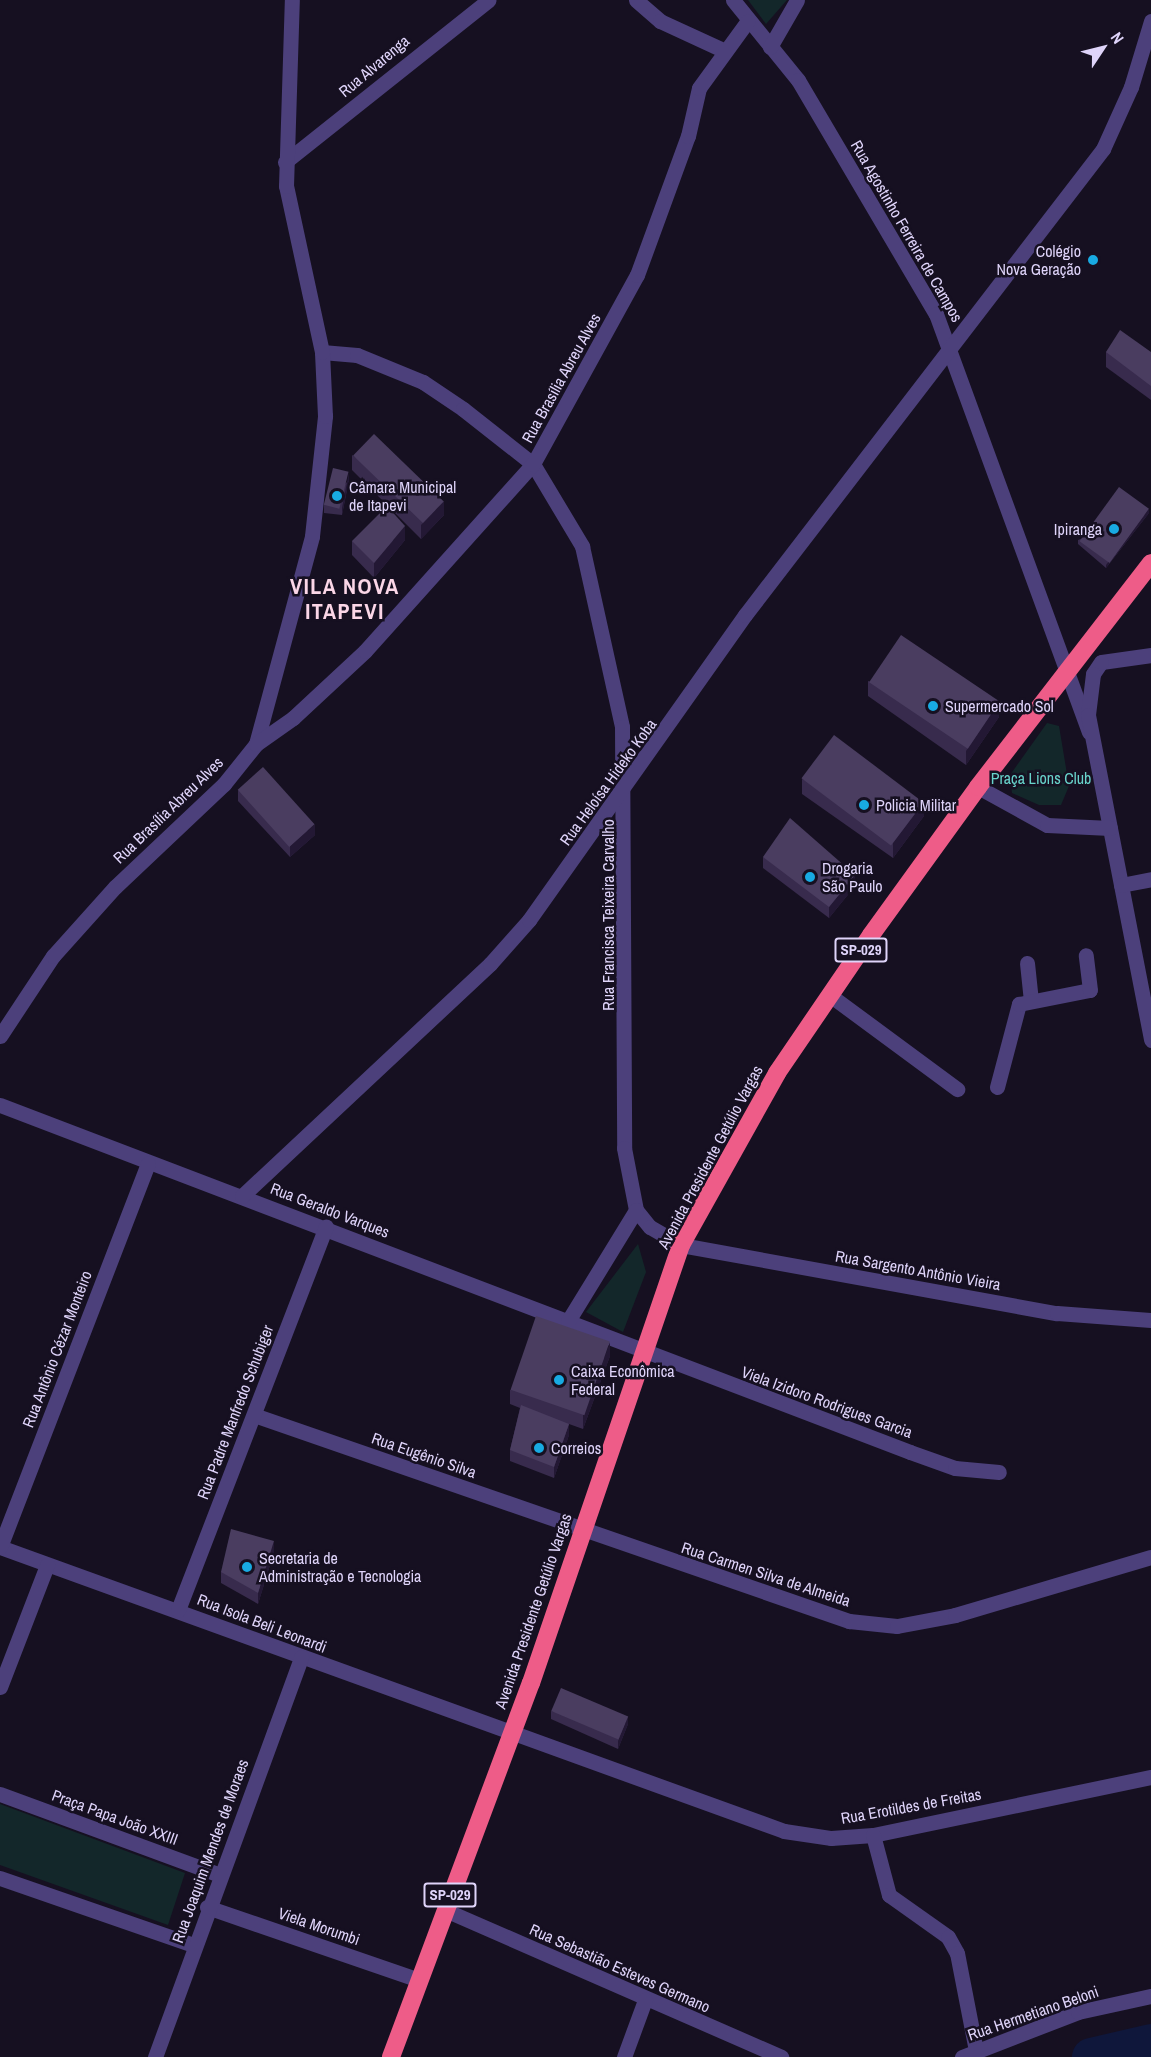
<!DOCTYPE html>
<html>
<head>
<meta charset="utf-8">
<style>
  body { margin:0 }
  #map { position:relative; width:1151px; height:2057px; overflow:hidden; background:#161021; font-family:"Archivo Narrow",sans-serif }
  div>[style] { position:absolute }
  .green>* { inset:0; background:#13272a }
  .river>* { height:38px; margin:-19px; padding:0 19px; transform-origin:19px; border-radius:19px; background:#0f173b }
  .minor>* { height:15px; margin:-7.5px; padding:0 7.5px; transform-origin:7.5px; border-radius:7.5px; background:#4c407b }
  .highway>* { height:18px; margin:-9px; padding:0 9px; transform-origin:9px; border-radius:9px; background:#ee5c88 }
  .wall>* { inset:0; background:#382b4d }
  .shaded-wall>* { inset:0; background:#231834 }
  .building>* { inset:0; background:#4a3d60; transform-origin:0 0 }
  .dots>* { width:16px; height:16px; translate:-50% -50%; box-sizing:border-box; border:3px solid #161021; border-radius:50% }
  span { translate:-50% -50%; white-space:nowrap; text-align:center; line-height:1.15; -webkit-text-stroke:5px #161021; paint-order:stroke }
  .shield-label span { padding:2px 4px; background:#161021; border:2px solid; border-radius:4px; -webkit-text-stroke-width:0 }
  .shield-label { font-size:15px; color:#dfd4fa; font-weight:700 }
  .street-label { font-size:16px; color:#dfd4fa }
  .poi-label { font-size:16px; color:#dfd4fa }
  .right { translate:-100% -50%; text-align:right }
  .left { translate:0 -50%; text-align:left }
  .park-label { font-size:16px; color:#68d3cb }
  .district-label { font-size:22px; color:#fbd6e7; font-weight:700; letter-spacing:1.5px }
  .north { position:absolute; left:1073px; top:18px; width:60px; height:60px; -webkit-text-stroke:4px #161021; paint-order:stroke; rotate:55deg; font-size:16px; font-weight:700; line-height:24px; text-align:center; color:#dfd4fa }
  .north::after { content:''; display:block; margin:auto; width:21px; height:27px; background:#dfd4fa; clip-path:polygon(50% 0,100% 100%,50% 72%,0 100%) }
</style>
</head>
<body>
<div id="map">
  <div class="green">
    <i style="clip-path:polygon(748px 0,787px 0,766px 24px)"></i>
    <i style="clip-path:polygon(1047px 723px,1059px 726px,1069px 786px,1061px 805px,1039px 805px,1012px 793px,1010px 775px)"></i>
    <i style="clip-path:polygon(638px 1244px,646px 1272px,623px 1332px,586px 1312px)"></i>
    <i style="clip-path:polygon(0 1804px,185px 1873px,168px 1925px,0 1865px)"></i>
  </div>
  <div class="river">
    <i style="left:1091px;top:2057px;width:62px;rotate:-13.1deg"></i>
  </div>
  <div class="minor">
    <i style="left:636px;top:0;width:32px;rotate:41deg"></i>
    <i style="left:660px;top:21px;width:69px;rotate:24.7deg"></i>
    <i style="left:733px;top:0;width:103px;rotate:50.9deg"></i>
    <i style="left:798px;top:80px;width:272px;rotate:59.5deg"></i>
    <i style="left:936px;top:314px;width:445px;rotate:69.9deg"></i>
    <i style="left:770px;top:47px;width:54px;rotate:-60.1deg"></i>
    <i style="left:285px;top:162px;width:260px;rotate:-38.5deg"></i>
    <i style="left:322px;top:352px;width:35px;rotate:5deg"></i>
    <i style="left:357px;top:355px;width:71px;rotate:22.2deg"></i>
    <i style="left:423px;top:382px;width:48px;rotate:34deg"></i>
    <i style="left:463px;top:409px;width:89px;rotate:38.2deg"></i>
    <i style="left:533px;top:464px;width:96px;rotate:59.1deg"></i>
    <i style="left:582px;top:546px;width:185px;rotate:77.5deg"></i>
    <i style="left:622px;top:727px;width:421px;rotate:89.7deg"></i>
    <i style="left:624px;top:1148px;width:63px;rotate:79deg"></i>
    <i style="left:636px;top:1210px;width:22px;rotate:51deg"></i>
    <i style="left:650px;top:1227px;width:36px;rotate:30deg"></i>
    <i style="left:681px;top:1245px;width:382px;rotate:10.3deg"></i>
    <i style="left:1057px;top:1313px;width:94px;rotate:4.3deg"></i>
    <i style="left:1151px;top:655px;width:50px;rotate:172deg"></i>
    <i style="left:1101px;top:662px;width:14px;rotate:124deg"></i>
    <i style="left:1093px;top:674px;width:41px;rotate:97deg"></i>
    <i style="left:1088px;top:715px;width:331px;rotate:79deg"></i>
    <i style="left:256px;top:744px;width:215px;rotate:-74.9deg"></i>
    <i style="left:312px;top:536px;width:121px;rotate:-83.8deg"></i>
    <i style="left:325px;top:416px;width:64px;rotate:-92.7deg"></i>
    <i style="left:322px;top:352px;width:170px;rotate:-102.2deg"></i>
    <i style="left:286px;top:186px;width:186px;rotate:-88.2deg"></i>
    <i style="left:978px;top:787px;width:79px;rotate:28.8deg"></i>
    <i style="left:1047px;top:825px;width:63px;rotate:2.7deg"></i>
    <i style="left:1121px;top:885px;width:31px;rotate:-11deg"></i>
    <i style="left:1027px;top:963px;width:37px;rotate:84deg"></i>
    <i style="left:831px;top:996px;width:157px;rotate:36.4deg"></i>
    <i style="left:0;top:1036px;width:96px;rotate:-56.5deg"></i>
    <i style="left:53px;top:956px;width:93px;rotate:-48.1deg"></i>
    <i style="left:115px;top:887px;width:150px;rotate:-43.4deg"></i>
    <i style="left:224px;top:784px;width:51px;rotate:-51.3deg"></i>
    <i style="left:256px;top:744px;width:45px;rotate:-35.1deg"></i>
    <i style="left:293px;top:718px;width:98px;rotate:-42.9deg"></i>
    <i style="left:365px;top:651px;width:251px;rotate:-48.1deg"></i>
    <i style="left:533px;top:464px;width:216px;rotate:-61.2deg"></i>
    <i style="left:637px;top:275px;width:148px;rotate:-69.9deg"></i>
    <i style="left:688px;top:136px;width:49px;rotate:-77.1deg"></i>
    <i style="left:699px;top:88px;width:82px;rotate:-54deg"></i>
    <i style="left:997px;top:1087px;width:86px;rotate:-75.2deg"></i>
    <i style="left:1019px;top:1004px;width:72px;rotate:-11.2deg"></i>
    <i style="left:1090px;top:990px;width:35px;rotate:-97deg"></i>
    <i style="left:0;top:1105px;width:974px;rotate:20.87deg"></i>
    <i style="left:910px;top:1452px;width:48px;rotate:19.6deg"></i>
    <i style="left:955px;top:1468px;width:44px;rotate:5.2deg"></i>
    <i style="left:242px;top:1196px;width:340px;rotate:-43.1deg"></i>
    <i style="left:490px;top:964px;width:59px;rotate:-48.4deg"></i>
    <i style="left:529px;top:920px;width:374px;rotate:-54.7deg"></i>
    <i style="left:745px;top:615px;width:588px;rotate:-52.47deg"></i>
    <i style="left:1103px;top:149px;width:68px;rotate:-65.7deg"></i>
    <i style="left:1131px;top:87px;width:69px;rotate:-73.1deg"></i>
    <i style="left:568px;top:1321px;width:130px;rotate:-58.5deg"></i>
    <i style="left:254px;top:1415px;width:630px;rotate:19.1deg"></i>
    <i style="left:849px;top:1621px;width:48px;rotate:5.9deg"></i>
    <i style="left:897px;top:1626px;width:59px;rotate:-10.7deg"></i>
    <i style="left:955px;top:1615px;width:204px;rotate:-16.5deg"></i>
    <i style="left:0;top:1547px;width:834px;rotate:19.91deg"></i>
    <i style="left:784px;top:1831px;width:48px;rotate:8.5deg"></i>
    <i style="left:831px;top:1838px;width:42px;rotate:-4.1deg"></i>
    <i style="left:873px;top:1835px;width:284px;rotate:-11.8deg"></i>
    <i style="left:0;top:1547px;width:411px;rotate:-68.9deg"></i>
    <i style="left:178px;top:1610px;width:411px;rotate:-68.9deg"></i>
    <i style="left:0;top:1687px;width:131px;rotate:-68.9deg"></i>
    <i style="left:0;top:1794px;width:232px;rotate:20.2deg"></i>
    <i style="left:873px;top:1835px;width:62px;rotate:75.1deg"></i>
    <i style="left:889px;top:1895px;width:72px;rotate:35.4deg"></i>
    <i style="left:948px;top:1937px;width:18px;rotate:61deg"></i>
    <i style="left:957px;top:1953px;width:100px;rotate:79deg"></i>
    <i style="left:0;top:1878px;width:205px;rotate:19.1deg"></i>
    <i style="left:207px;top:1907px;width:224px;rotate:19deg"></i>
    <i style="left:445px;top:1910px;width:367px;rotate:23.6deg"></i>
    <i style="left:155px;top:2057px;width:426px;rotate:-69.9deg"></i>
    <i style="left:624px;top:2057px;width:61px;rotate:-69.8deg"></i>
    <i style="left:962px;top:2057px;width:124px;rotate:-21.2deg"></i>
    <i style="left:1078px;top:2012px;width:75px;rotate:-12.4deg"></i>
  </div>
  <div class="highway">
    <i style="left:391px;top:2057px;width:399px;rotate:-69.5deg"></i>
    <i style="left:531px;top:1683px;width:463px;rotate:-71.1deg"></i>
    <i style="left:681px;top:1245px;width:197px;rotate:-60.8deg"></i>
    <i style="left:777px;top:1073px;width:167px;rotate:-55.7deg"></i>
    <i style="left:871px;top:935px;width:183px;rotate:-54.1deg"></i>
    <i style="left:978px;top:787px;width:283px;rotate:-52.3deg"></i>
  </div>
  <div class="wall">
    <i style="clip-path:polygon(1106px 352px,1151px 352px,1151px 400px,1106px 367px)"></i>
    <i style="clip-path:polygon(352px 455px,444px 515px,421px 539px,352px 470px)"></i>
    <i style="clip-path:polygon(349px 480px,342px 515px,324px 513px,324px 505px)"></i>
    <i style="clip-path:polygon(1149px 513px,1106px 568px,1078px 544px,1078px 540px)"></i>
    <i style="clip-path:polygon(405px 540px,374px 578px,352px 555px,352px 541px)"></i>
    <i style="clip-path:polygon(868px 681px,999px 717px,966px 765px,868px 696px)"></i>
    <i style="clip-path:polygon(802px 779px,924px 816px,893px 858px,802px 794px)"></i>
    <i style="clip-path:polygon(238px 790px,315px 835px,290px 857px,238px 801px)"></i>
    <i style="clip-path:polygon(763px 857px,855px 886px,829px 918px,763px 868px)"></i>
    <i style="clip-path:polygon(610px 1356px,583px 1429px,569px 1424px,569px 1435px,554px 1478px,510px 1461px,510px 1450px,520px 1408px,510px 1404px,510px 1390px)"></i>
    <i style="clip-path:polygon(274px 1552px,258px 1604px,221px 1583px,221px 1572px)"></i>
    <i style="clip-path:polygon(551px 1711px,628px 1724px,618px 1749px,551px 1719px)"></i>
  </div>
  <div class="shaded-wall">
    <i style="clip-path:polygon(349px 472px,349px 480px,342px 515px,342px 508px)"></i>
    <i style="clip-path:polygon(444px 501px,444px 515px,421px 539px,421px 525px)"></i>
    <i style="clip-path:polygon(1149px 509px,1149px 513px,1106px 568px,1106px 565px)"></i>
    <i style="clip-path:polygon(405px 526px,405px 540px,374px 578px,374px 563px)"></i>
    <i style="clip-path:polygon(999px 702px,999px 717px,966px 765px,966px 751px)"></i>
    <i style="clip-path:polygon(924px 802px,924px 816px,893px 858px,893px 843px)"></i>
    <i style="clip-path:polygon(315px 824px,315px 835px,290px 857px,290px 846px)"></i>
    <i style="clip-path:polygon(855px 875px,855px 886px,829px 918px,829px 907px)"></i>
    <i style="clip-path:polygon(610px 1342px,610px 1356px,583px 1429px,583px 1414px)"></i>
    <i style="clip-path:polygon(569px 1424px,569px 1435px,554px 1478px,554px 1467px)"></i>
    <i style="clip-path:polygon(274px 1541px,274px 1552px,258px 1604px,258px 1593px)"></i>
    <i style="clip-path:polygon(628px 1716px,628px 1724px,618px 1749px,618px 1741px)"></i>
  </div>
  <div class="building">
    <i style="clip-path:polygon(1120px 330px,1151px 352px,1151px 386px,1106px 352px)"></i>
    <i style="left:374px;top:434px;width:97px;height:30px;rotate:44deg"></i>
    <i style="left:333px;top:468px;width:16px;height:38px;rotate:14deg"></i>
    <i style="left:1119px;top:487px;width:37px;height:67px;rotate:36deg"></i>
    <i style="clip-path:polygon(387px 506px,405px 526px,374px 563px,352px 541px)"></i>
    <i style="left:901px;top:635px;width:119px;height:57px;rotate:34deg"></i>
    <i style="left:834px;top:735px;width:112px;height:54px;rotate:37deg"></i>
    <i style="left:263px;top:767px;width:77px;height:34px;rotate:48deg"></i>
    <i style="clip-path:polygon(790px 818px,855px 875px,829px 907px,763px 857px)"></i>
    <i style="left:536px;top:1316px;width:78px;height:78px;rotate:19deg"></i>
    <i style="clip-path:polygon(521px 1405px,569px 1424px,554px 1467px,510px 1450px)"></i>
    <i style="clip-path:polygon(231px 1529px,274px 1541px,258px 1593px,221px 1572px)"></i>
    <i style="left:561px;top:1688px;width:73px;height:25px;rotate:23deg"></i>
  </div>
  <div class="dots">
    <i style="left:1093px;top:260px;background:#18aae2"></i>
    <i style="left:337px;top:496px;background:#18aae2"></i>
    <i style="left:1114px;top:529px;background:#18aae2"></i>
    <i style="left:933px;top:706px;background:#18aae2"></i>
    <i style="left:864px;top:805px;background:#18aae2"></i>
    <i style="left:810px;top:877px;background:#18aae2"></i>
    <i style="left:559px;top:1380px;background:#18aae2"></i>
    <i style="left:539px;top:1448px;background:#18aae2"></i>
    <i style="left:247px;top:1567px;background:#18aae2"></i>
  </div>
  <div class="shield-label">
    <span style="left:861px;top:950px">SP-029</span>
    <span style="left:450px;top:1895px">SP-029</span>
  </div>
  <div class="street-label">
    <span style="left:374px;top:66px;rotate:-40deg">Rua Alvarenga</span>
    <span style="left:907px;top:231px;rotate:60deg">Rua Agostinho Ferreira de Campos</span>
    <span style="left:561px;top:378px;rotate:-61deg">Rua Brasília Abreu Alves</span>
    <span style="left:608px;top:782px;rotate:-54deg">Rua Heloísa Hideko Koba</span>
    <span style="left:168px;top:810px;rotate:-44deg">Rua Brasília Abreu Alves</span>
    <span style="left:608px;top:915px;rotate:-90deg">Rua Francisca Teixeira Carvalho</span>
    <span style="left:710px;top:1157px;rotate:-62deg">Avenida Presidente Getúlio Vargas</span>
    <span style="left:330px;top:1210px;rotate:21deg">Rua Geraldo Varques</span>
    <span style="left:918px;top:1270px;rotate:10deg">Rua Sargento Antônio Vieira</span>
    <span style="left:57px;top:1349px;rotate:-69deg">Rua Antônio Cézar Monteiro</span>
    <span style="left:827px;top:1402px;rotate:20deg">Viela Izidoro Rodrigues Garcia</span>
    <span style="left:235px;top:1412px;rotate:-69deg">Rua Padre Manfredo Schubiger</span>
    <span style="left:424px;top:1455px;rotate:19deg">Rua Eugênio Silva</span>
    <span style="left:766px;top:1574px;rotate:18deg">Rua Carmen Silva de Almeida</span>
    <span style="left:533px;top:1611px;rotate:-71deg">Avenida Presidente Getúlio Vargas</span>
    <span style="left:262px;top:1623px;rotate:21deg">Rua Isola Beli Leonardi</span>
    <span style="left:911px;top:1806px;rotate:-10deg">Rua Erotildes de Freitas</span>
    <span style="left:115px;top:1817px;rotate:20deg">Praça Papa João XXIII</span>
    <span style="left:210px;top:1851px;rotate:-70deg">Rua Joaquim Mendes de Moraes</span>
    <span style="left:319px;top:1926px;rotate:19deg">Viela Morumbi</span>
    <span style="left:620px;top:1968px;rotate:24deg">Rua Sebastião Esteves Germano</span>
    <span style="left:1033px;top:2013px;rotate:-19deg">Rua Hermetiano Beloni</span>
  </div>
  <div class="poi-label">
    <span class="right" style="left:1081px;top:260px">Colégio<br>Nova Geração</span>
    <span class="left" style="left:349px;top:496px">Câmara Municipal<br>de Itapevi</span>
    <span class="right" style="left:1102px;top:529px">Ipiranga</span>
    <span class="left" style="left:945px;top:706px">Supermercado Sol</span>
    <span class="left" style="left:876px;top:805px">Policia Militar</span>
    <span class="left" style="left:822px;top:877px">Drogaria<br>São Paulo</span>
    <span class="left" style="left:571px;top:1380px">Caixa Econômica<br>Federal</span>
    <span class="left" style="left:551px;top:1448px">Correios</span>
    <span class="left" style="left:259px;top:1567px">Secretaria de<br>Administração e Tecnologia</span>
  </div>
  <div class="park-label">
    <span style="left:1041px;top:778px">Praça Lions Club</span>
  </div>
  <div class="district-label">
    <span style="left:345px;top:599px">VILA NOVA<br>ITAPEVI</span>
  </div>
  <div class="north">N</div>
</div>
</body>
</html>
